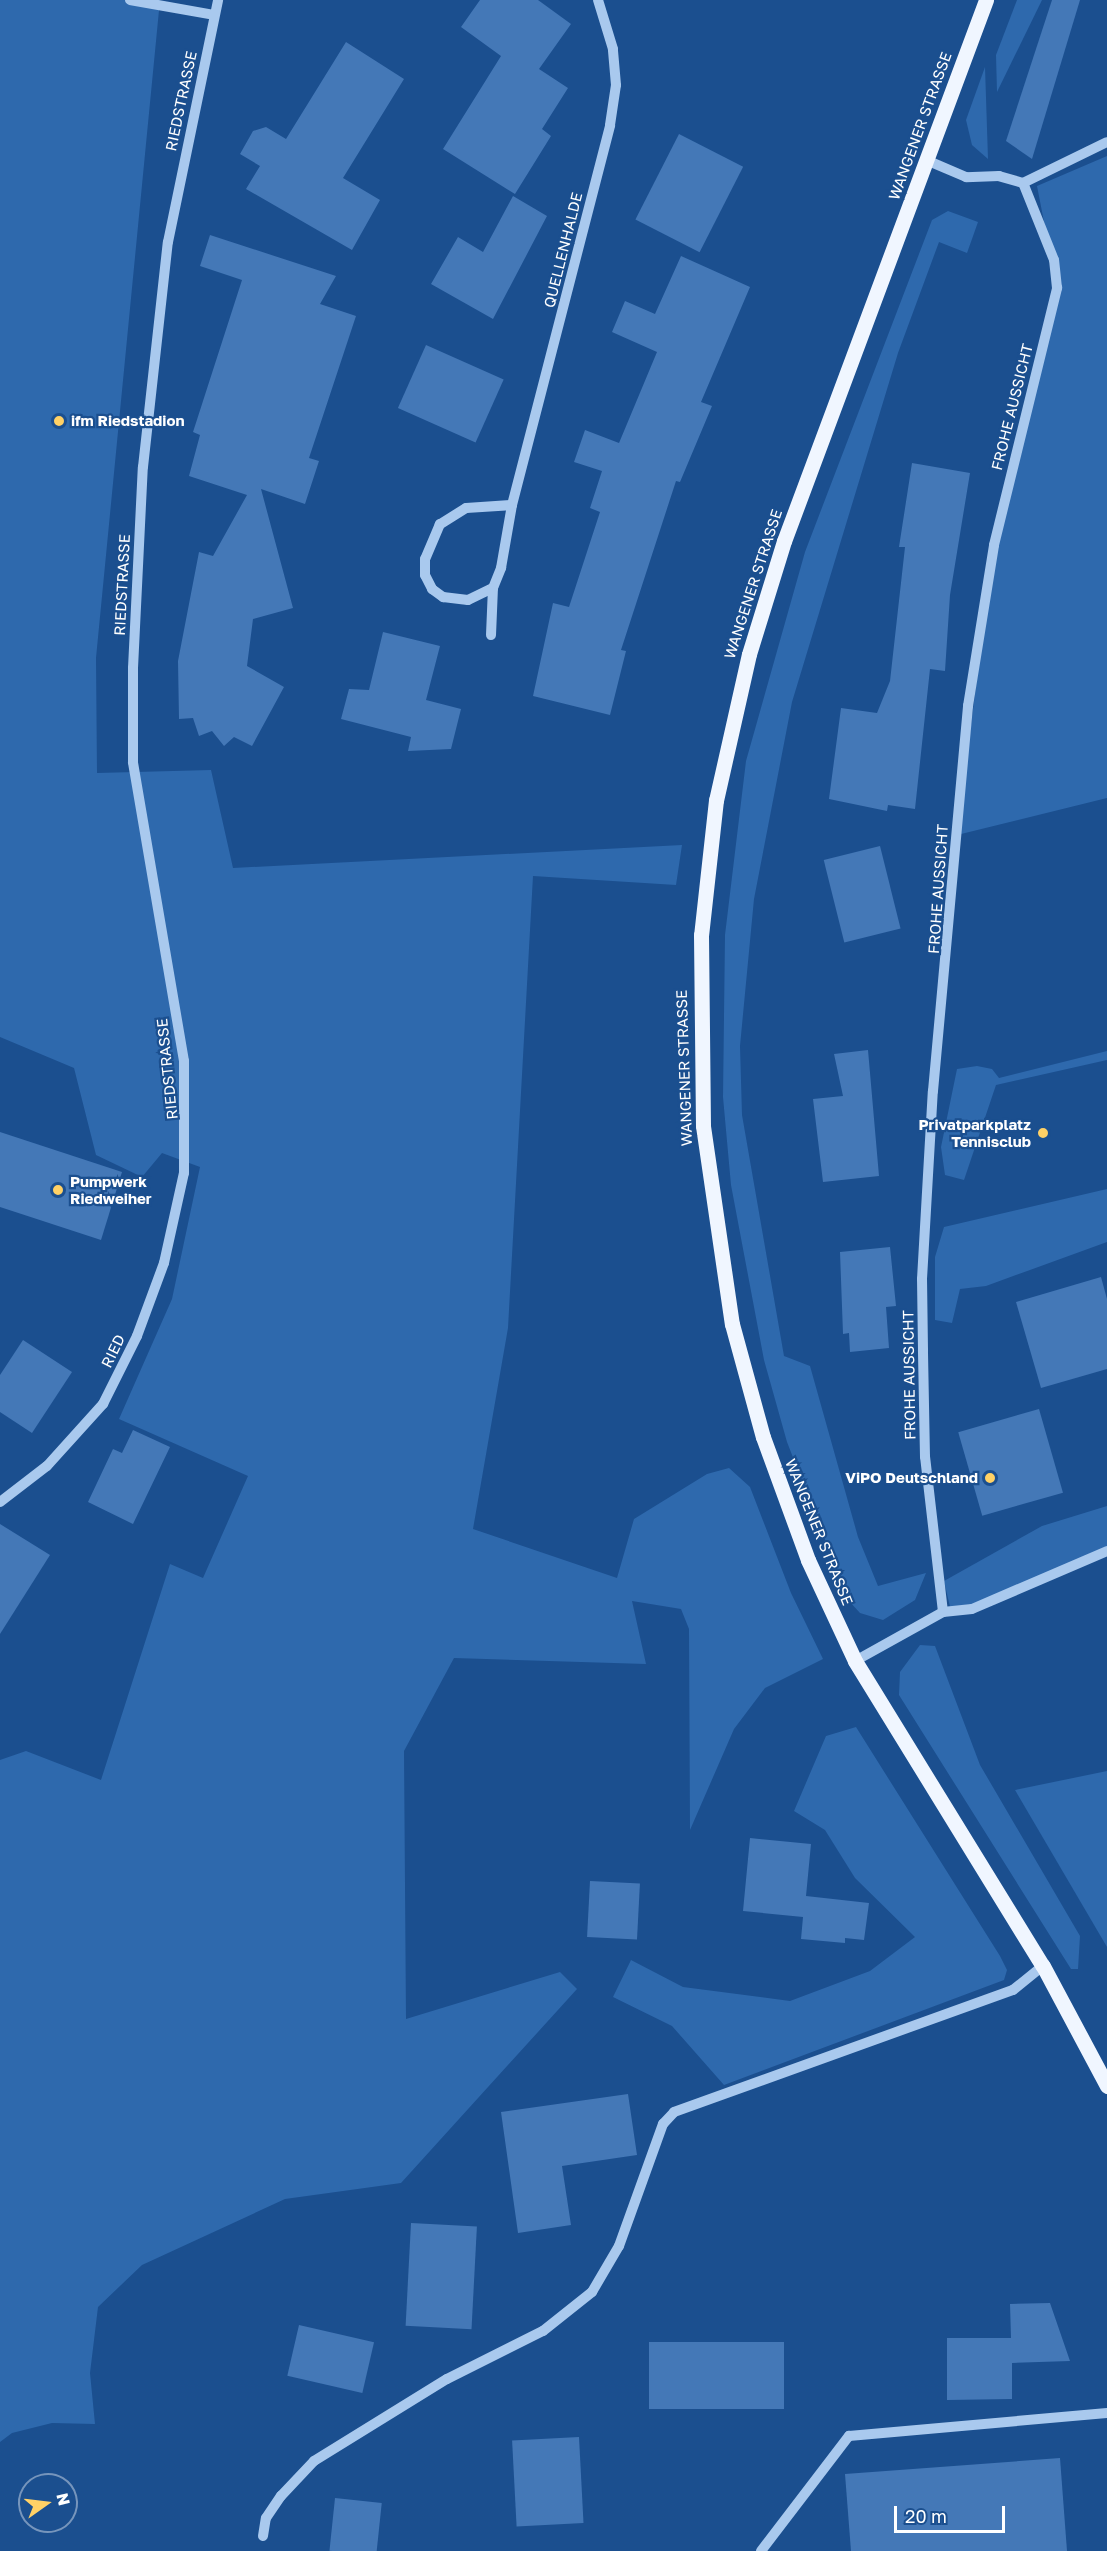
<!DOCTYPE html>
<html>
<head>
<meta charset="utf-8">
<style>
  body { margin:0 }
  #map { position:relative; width:1107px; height:2551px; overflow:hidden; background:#1b4f8f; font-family:"Golos Text",sans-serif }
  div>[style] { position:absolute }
  .green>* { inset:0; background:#2e69ad }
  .building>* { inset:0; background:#4478b7; transform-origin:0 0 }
  .minor>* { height:10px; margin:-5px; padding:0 5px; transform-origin:5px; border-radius:5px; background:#a9c9ee }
  .major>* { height:15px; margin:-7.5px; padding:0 7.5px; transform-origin:7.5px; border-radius:7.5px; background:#f0f6ff }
  .dots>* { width:16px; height:16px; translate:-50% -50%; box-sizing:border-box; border:3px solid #1b4f8f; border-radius:50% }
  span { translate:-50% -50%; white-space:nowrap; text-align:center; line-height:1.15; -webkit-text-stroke:4.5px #1b4f8f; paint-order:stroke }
  .street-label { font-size:15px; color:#fff }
  .poi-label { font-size:15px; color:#fff; font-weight:700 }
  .left { translate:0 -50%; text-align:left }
  .right { translate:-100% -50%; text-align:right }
  .north { position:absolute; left:18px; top:2473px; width:60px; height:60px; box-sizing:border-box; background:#1b4f8f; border:2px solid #7695bc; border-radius:50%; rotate:76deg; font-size:16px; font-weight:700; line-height:24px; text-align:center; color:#fff }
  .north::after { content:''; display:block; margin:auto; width:21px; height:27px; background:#ffd166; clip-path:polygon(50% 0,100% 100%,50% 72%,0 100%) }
  .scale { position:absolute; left:894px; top:2506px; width:111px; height:27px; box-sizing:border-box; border:3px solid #fff; border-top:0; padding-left:8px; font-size:18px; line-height:21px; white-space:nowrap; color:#fff; -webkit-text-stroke:4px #1b4f8f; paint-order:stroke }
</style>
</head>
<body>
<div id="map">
  <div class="green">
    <i style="clip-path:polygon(0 0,160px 0,96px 658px,97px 773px,211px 770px,233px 868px,682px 845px,676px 885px,533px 876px,508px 1328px,473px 1529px,617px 1578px,634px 1519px,707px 1474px,729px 1468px,750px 1487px,791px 1593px,823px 1659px,765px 1688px,734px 1729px,690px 1830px,689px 1629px,681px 1609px,632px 1601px,646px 1664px,454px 1658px,404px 1751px,406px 2019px,560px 1972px,577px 1989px,401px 2183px,285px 2199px,142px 2265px,98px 2307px,90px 2373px,95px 2424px,52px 2423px,12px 2433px,0 2442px,0 1760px,26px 1751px,101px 1780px,170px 1564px,203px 1578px,248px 1476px,119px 1419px,172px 1299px,200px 1167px,162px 1153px,142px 1177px,96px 1155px,74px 1068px,0 1037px)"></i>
    <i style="clip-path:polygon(1017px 0,1042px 0,997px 92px,996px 55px)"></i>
    <i style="clip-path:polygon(985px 67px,988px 159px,972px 145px,966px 120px)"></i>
    <i style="clip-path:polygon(1107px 156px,1107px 798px,957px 835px,994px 545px,1057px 288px,1037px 186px)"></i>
    <i style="clip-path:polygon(948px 211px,978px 222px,972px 239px,967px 253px,939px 242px,898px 353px,792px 702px,754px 899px,740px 1046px,742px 1115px,784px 1356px,810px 1366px,858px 1537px,878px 1586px,926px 1573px,915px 1600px,883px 1620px,860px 1613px,849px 1601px,787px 1442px,764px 1360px,731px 1185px,723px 1097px,725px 935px,746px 761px,805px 552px,932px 220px)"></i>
    <i style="clip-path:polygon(1107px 1051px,1107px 1060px,996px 1085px,964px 1180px,945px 1175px,941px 1147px,957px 1069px,977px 1066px,992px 1069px,999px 1078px)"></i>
    <i style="clip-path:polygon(1107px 1189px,1107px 1242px,986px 1286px,960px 1289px,952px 1323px,935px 1320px,935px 1257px,944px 1227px)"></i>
    <i style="clip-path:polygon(1107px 1506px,1107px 1551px,972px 1609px,951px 1611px,944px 1581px,1042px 1526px)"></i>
    <i style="clip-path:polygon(920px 1645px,935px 1646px,980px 1765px,1080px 1936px,1078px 1969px,1071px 1969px,899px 1695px,900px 1672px)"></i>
    <i style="clip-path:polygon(856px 1727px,1000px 1956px,1007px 1970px,1004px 1980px,724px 2085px,672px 2026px,613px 1997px,631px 1960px,683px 1987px,790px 2001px,870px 1971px,915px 1937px,855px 1878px,825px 1830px,794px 1811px,826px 1736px)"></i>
    <i style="clip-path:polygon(1107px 1771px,1107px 1947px,1015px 1790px)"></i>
  </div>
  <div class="building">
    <i style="clip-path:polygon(480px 0,538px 0,571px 24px,539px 69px,568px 88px,542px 129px,551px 136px,515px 194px,443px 149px,501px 56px,461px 27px)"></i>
    <i style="clip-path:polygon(1052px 0,1080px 0,1032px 159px,1006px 141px)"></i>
    <i style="clip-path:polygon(346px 42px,404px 79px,343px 178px,380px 200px,352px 250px,246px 189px,260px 166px,240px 154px,253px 131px,266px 127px,286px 139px)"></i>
    <i style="left:679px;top:134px;width:72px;height:96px;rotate:27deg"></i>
    <i style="clip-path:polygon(513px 196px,547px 216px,493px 319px,431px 284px,458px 237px,483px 252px)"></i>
    <i style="clip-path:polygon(210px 235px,336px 276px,320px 304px,356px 316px,309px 458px,319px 461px,305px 504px,261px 489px,293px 608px,253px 619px,247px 666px,284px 687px,252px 746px,234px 737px,224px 746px,212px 731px,199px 736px,193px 718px,179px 719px,178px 661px,199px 552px,213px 556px,247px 495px,189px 476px,200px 435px,193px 432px,242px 280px,200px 266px)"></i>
    <i style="clip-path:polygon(681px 256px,750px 287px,701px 402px,712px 406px,680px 482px,676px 481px,621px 650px,626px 651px,610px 715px,533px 696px,553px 603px,569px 607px,600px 512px,590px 508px,602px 471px,574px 462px,585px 430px,619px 443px,657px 352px,612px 332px,625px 301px,655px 314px)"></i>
    <i style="left:426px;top:345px;width:85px;height:69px;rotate:24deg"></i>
    <i style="clip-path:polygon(912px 463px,970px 473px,950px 595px,945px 671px,930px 669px,915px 809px,888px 805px,887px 811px,829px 799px,841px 708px,877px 713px,890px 681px,905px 547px,899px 547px)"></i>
    <i style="clip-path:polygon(383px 632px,440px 646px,426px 700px,461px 709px,451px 749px,408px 751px,411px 737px,341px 719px,349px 689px,369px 690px)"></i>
    <i style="left:880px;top:846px;width:85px;height:58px;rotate:76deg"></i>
    <i style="clip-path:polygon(868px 1050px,879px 1176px,823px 1182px,813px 1099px,843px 1096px,834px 1054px)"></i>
    <i style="clip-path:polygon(0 1132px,122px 1172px,101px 1240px,0 1207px)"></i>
    <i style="clip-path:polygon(890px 1247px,896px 1306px,886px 1307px,889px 1348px,850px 1352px,849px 1333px,843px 1334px,840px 1252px)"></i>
    <i style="clip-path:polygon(1101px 1277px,1107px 1299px,1107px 1369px,1041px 1388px,1016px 1302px)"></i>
    <i style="clip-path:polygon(23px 1340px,72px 1372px,32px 1433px,0 1412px,0 1375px)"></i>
    <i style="left:1039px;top:1409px;width:87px;height:84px;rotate:74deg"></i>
    <i style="clip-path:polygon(133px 1430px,170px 1447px,133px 1524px,88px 1502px,113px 1449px,122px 1453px)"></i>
    <i style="clip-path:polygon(0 1524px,50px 1555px,0 1634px)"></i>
    <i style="clip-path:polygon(750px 1838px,811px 1844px,806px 1896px,869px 1903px,864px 1940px,845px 1938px,845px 1943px,801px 1939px,803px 1917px,743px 1911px)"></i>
    <i style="left:590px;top:1881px;width:50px;height:56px;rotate:3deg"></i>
    <i style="clip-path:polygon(628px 2094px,637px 2155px,562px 2166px,571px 2225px,518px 2233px,501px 2112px)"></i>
    <i style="left:411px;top:2223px;width:66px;height:103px;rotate:3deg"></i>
    <i style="clip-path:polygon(1050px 2303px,1070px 2361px,1012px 2363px,1012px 2357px,1012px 2399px,947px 2400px,947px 2338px,1011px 2338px,1010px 2304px)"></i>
    <i style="left:299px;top:2325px;width:77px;height:52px;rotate:13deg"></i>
    <i style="left:649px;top:2342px;width:135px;height:67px"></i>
    <i style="left:579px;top:2437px;width:86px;height:67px;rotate:87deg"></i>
    <i style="clip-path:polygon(1060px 2458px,1067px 2551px,851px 2551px,845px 2474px)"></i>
    <i style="left:335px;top:2498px;width:47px;height:53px;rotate:6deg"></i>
  </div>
  <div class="minor">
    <i style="left:130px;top:0;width:85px;rotate:10.1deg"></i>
    <i style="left:1023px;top:183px;width:93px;rotate:-26deg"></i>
    <i style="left:512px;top:505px;width:46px;rotate:176.3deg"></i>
    <i style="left:466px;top:508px;width:31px;rotate:148deg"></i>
    <i style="left:440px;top:524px;width:38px;rotate:113deg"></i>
    <i style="left:425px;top:559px;width:16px;rotate:90deg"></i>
    <i style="left:425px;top:575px;width:16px;rotate:63deg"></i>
    <i style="left:432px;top:589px;width:14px;rotate:36deg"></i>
    <i style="left:443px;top:597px;width:25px;rotate:7deg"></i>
    <i style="left:468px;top:600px;width:28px;rotate:-26deg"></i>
    <i style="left:493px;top:588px;width:22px;rotate:-68deg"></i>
    <i style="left:501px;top:568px;width:64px;rotate:-80.1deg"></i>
    <i style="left:512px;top:505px;width:392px;rotate:-75.5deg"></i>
    <i style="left:610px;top:125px;width:40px;rotate:-81.5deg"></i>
    <i style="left:616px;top:85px;width:36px;rotate:-95deg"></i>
    <i style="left:613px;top:49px;width:51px;rotate:-107deg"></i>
    <i style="left:491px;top:635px;width:47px;rotate:-87.6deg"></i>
    <i style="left:0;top:1502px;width:59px;rotate:-37.5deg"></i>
    <i style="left:47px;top:1466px;width:84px;rotate:-47.9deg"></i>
    <i style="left:103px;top:1404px;width:76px;rotate:-63.4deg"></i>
    <i style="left:137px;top:1336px;width:78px;rotate:-69.7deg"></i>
    <i style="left:164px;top:1263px;width:92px;rotate:-77.5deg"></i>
    <i style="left:184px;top:1173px;width:112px;rotate:-90deg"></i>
    <i style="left:184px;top:1061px;width:303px;rotate:-99.7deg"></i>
    <i style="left:133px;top:762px;width:94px;rotate:-90deg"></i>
    <i style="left:133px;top:668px;width:201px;rotate:-87.2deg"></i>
    <i style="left:143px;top:467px;width:226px;rotate:-83.7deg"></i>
    <i style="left:168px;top:242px;width:247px;rotate:-78.3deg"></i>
    <i style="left:943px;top:1612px;width:29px;rotate:-6deg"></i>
    <i style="left:972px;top:1609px;width:147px;rotate:-23.2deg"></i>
    <i style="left:855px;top:1661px;width:101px;rotate:-29.1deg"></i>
    <i style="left:943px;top:1612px;width:156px;rotate:-96.6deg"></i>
    <i style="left:925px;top:1457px;width:107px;rotate:-91.1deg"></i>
    <i style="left:923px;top:1350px;width:71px;rotate:-90.8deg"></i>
    <i style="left:922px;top:1279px;width:188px;rotate:-86.7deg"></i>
    <i style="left:933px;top:1091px;width:387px;rotate:-84.8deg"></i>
    <i style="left:968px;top:706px;width:163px;rotate:-80.8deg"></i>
    <i style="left:994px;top:545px;width:265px;rotate:-76.2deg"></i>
    <i style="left:1057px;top:288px;width:28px;rotate:-96deg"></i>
    <i style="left:1054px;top:260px;width:83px;rotate:-111.9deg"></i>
    <i style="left:1023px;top:183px;width:25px;rotate:-164deg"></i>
    <i style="left:999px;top:176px;width:33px;rotate:178deg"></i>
    <i style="left:966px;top:177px;width:43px;rotate:-157deg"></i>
    <i style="left:263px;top:2536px;width:18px;rotate:-81deg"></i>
    <i style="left:266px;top:2518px;width:27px;rotate:-56deg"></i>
    <i style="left:281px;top:2496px;width:48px;rotate:-46.7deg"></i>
    <i style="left:314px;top:2461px;width:156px;rotate:-31.7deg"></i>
    <i style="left:447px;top:2379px;width:107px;rotate:-26.6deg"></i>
    <i style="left:543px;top:2331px;width:63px;rotate:-38.5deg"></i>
    <i style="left:592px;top:2292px;width:53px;rotate:-59.6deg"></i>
    <i style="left:619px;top:2246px;width:130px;rotate:-70.2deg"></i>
    <i style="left:663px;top:2124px;width:16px;rotate:-47deg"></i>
    <i style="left:674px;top:2112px;width:360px;rotate:-19.8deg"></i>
    <i style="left:1013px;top:1990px;width:38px;rotate:-39deg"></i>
    <i style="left:761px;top:2551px;width:145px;rotate:-52.6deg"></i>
    <i style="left:849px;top:2436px;width:259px;rotate:-5.1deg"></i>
  </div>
  <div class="major">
    <i style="left:986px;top:0;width:577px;rotate:110.47deg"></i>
    <i style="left:784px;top:541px;width:118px;rotate:107.2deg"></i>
    <i style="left:749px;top:654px;width:150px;rotate:102.7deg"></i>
    <i style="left:716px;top:800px;width:136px;rotate:96.3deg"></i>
    <i style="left:701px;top:935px;width:191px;rotate:89.4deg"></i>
    <i style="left:703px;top:1126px;width:200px;rotate:81.7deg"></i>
    <i style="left:732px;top:1324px;width:117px;rotate:74.7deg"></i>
    <i style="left:763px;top:1437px;width:131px;rotate:69.9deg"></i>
    <i style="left:808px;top:1560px;width:111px;rotate:65deg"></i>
    <i style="left:855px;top:1661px;width:358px;rotate:58.4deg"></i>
    <i style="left:1043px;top:1966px;width:136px;rotate:61.9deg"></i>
  </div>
  <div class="dots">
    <i style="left:59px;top:421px;background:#ffd166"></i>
    <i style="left:1043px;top:1133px;background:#ffd166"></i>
    <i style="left:58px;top:1190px;background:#ffd166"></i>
    <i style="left:990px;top:1478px;background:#ffd166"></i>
  </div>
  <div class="street-label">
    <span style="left:181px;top:101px;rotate:-78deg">RIEDSTRASSE</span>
    <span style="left:920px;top:126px;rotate:-70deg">WANGENER STRASSE</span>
    <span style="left:563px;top:250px;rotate:-76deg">QUELLENHALDE</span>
    <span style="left:1012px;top:407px;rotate:-76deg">FROHE AUSSICHT</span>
    <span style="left:753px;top:584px;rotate:-72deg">WANGENER STRASSE</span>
    <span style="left:122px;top:585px;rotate:-87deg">RIEDSTRASSE</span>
    <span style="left:938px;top:889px;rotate:-86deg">FROHE AUSSICHT</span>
    <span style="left:684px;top:1068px;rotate:-92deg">WANGENER STRASSE</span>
    <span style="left:167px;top:1069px;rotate:-96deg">RIEDSTRASSE</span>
    <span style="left:113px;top:1351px;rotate:-64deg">RIED</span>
    <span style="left:909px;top:1375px;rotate:-91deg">FROHE AUSSICHT</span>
    <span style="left:819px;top:1532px;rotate:68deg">WANGENER STRASSE</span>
  </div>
  <div class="poi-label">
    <span class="left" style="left:71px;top:421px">ifm Riedstadion</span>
    <span class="right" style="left:1031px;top:1133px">Privatparkplatz<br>Tennisclub</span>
    <span class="left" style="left:70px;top:1190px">Pumpwerk<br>Riedweiher</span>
    <span class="right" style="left:978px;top:1478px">ViPO Deutschland</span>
  </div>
  <div class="north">N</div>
  <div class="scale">20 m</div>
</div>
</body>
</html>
